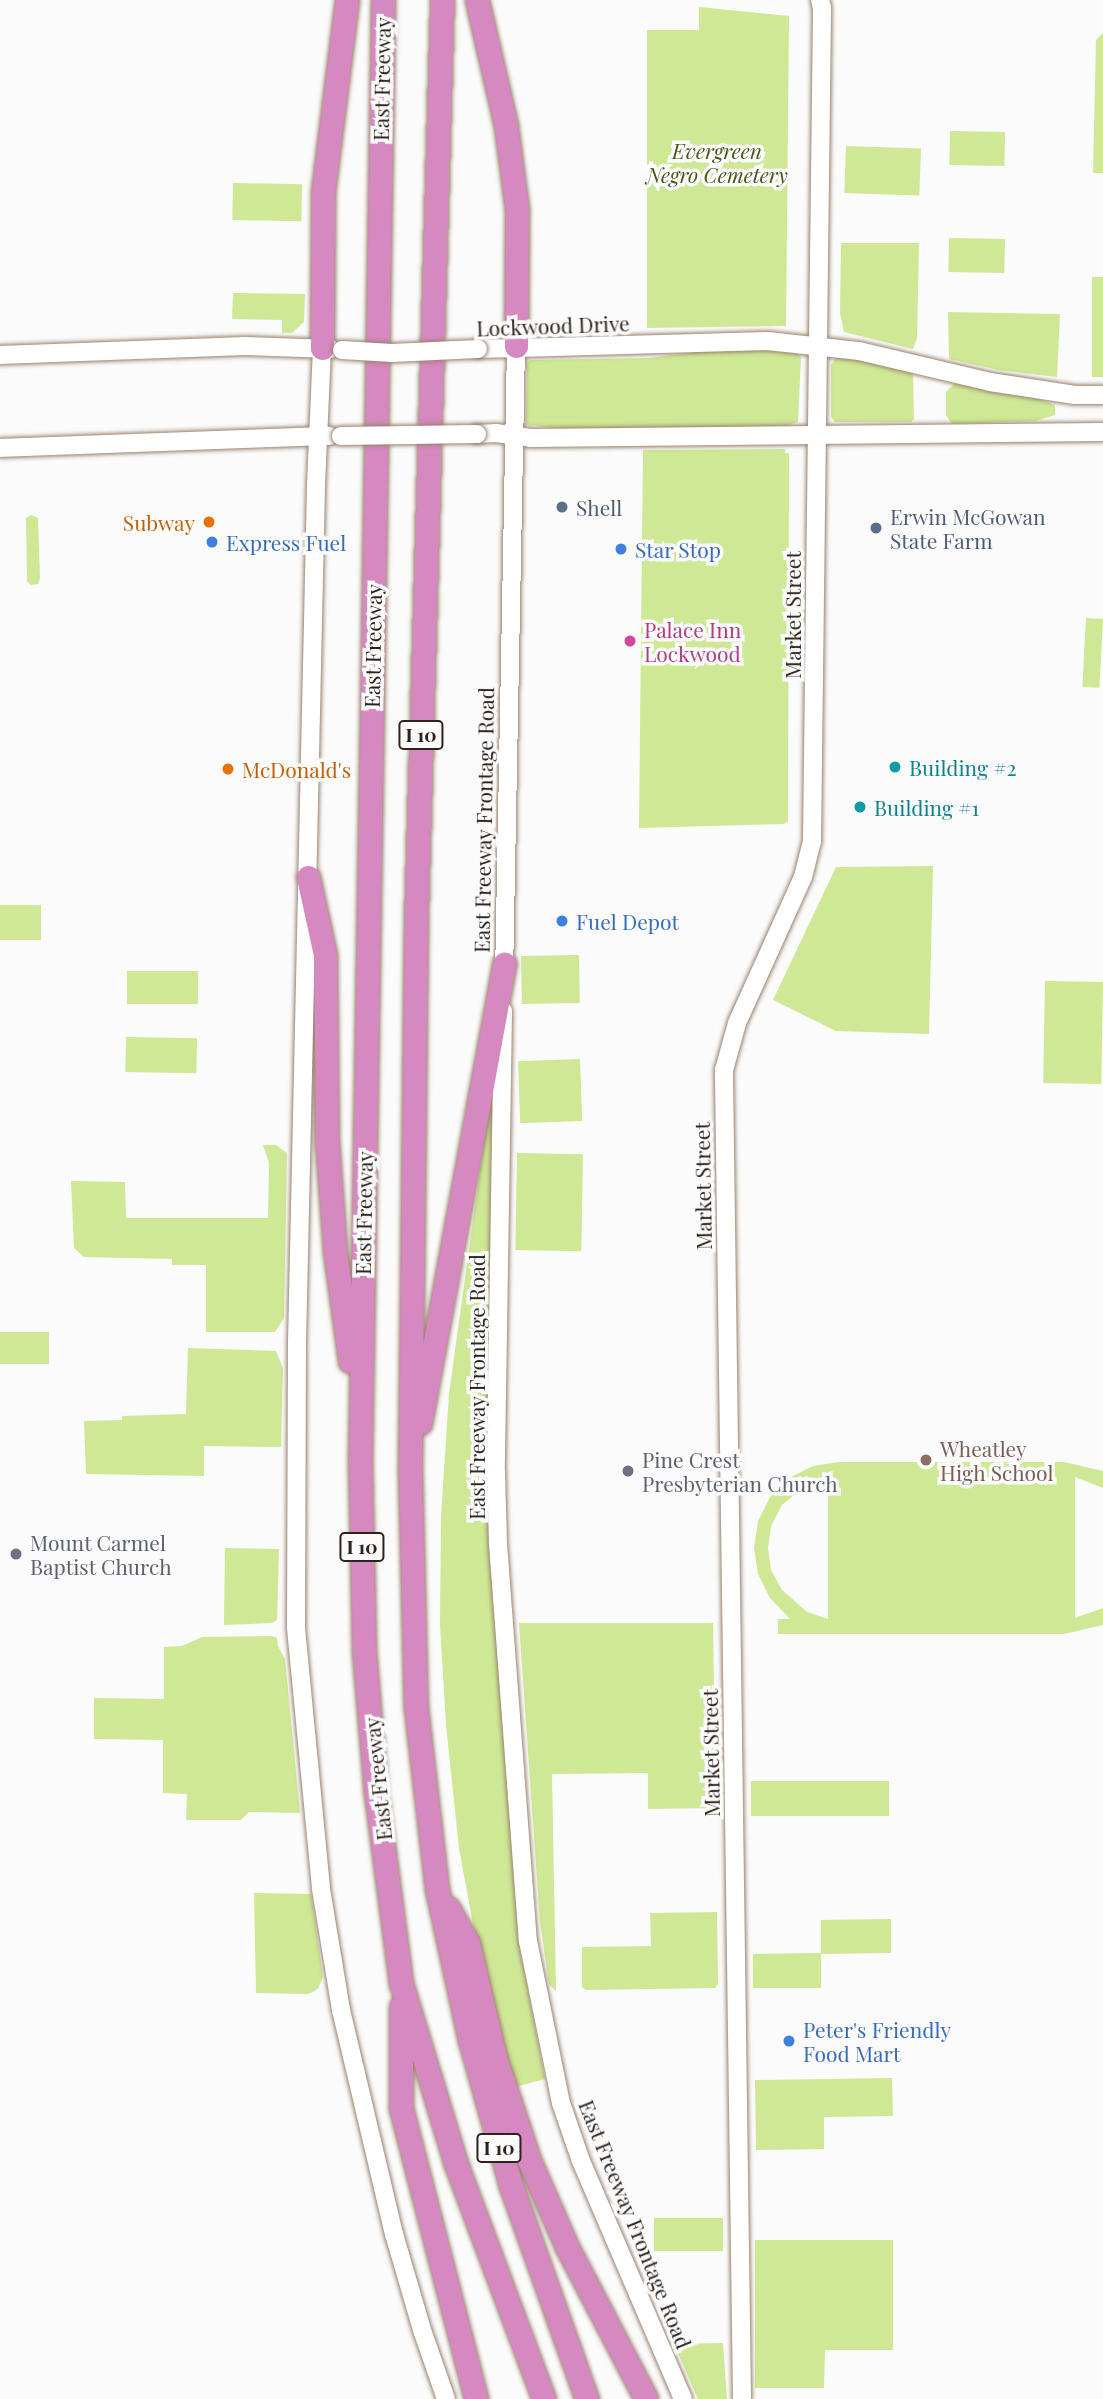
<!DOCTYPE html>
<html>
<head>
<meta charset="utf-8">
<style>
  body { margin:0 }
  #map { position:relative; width:1103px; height:2399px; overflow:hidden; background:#fbfbfb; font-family:"Playfair Display",serif }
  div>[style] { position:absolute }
  .green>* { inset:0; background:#cee895; transform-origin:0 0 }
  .roads { filter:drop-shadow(0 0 2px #9a826d) drop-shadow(0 0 2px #9a826d) }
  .secondary>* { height:18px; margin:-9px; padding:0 9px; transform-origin:9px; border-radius:9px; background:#fff }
  .highway>* { height:23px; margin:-11.5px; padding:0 11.5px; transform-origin:11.5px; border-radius:11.5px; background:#d688c0 }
  .bridges { filter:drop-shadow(0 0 2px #9a826d) drop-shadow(0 0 2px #9a826d) }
  .secondary-bridge>* { height:18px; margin:-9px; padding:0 9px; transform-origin:9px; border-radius:9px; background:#fff }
  .dots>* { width:19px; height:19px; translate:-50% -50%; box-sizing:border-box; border:4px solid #fbfbfb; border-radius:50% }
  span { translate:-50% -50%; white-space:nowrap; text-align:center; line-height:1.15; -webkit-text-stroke:7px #fbfbfb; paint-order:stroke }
  .shield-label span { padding:2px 5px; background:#fbfbfb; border:2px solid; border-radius:5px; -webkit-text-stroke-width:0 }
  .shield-label { font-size:19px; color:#2d231b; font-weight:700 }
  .street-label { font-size:21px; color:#2d231b }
  .park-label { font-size:21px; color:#485918; font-style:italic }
  .service-label { font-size:21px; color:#4e5e75 }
  .left { translate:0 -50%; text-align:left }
  .food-label { font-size:21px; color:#c56008 }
  .right { translate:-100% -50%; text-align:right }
  .shop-label { font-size:21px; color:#366cbe }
  .hotel-label { font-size:21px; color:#b23c85 }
  .culture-label { font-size:21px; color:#0d838f }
  .education-label { font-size:21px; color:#785e54 }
  .worship-label { font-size:21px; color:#5b616d }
</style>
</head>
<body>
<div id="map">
  <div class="green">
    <i style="clip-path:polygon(699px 7px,789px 16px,786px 326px,647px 328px,647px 30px,699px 30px)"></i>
    <i style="clip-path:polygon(1103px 33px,1103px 173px,1093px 173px,1096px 40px)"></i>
    <i style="left:950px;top:131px;width:55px;height:34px;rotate:1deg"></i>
    <i style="left:846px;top:146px;width:75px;height:47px;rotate:2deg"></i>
    <i style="left:233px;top:183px;width:69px;height:37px;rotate:1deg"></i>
    <i style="left:949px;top:238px;width:56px;height:34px;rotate:1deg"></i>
    <i style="clip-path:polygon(841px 243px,919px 243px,917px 338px,913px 349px,844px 332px,840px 313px)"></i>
    <i style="left:1092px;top:277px;width:11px;height:100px"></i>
    <i style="clip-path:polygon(233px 293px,305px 294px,304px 322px,292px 333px,282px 333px,282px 320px,232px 319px)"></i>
    <i style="clip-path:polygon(948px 312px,1060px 314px,1057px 377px,998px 370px,949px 359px)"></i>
    <i style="clip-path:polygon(719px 349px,796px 352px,801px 357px,798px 422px,785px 426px,569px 429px,526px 425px,527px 363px,530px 360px,649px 358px)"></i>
    <i style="clip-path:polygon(847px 357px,913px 373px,914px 419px,911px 422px,835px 422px,831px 417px,831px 365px,836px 358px)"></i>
    <i style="clip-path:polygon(955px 383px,1036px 398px,1055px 405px,1055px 415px,1035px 421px,952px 424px,946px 415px,946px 392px)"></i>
    <i style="clip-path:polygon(785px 449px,785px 453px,789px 453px,788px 821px,784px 824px,639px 828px,643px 450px)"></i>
    <i style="clip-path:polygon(31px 515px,38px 518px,40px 578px,38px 584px,31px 585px,27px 581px,26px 518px)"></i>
    <i style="left:1086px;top:618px;width:17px;height:69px;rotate:3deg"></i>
    <i style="clip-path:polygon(933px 866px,929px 1034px,836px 1031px,773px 1000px,836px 867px)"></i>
    <i style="left:0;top:905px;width:41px;height:35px"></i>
    <i style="left:579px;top:955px;width:48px;height:58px;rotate:89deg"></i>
    <i style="left:127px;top:971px;width:71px;height:33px"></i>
    <i style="left:1045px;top:981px;width:58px;height:102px;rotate:1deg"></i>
    <i style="left:126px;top:1037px;width:71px;height:35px;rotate:1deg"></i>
    <i style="left:580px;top:1059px;width:62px;height:62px;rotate:88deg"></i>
    <i style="clip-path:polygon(491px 1090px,494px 1090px,487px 1451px,490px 1553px,519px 1944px,545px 2079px,515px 2087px,482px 1973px,459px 1848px,446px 1725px,440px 1625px,441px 1517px,449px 1394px)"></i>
    <i style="clip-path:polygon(263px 1145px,276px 1145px,287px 1153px,284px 1318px,275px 1332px,206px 1332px,206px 1265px,172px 1265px,172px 1259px,84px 1257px,74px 1248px,71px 1181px,125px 1182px,126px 1218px,268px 1218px,269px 1163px)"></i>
    <i style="left:517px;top:1153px;width:66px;height:97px;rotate:1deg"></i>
    <i style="left:0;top:1332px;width:49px;height:32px"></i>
    <i style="clip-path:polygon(188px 1348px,276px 1351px,283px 1368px,281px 1447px,204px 1446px,204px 1476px,86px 1474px,84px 1421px,122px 1420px,122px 1416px,186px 1414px)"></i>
    <i style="clip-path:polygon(evenodd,839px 1462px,1064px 1462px,1103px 1471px,1103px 1488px,1075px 1477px,1075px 1618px,1103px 1608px,1103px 1625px,1064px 1634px,778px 1634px,778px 1619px,790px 1619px,770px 1598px,758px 1574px,754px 1548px,758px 1521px,770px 1497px,789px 1478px,813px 1466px,839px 1462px,828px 1477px,828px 1619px,807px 1612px,782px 1590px,771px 1570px,768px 1548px,771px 1526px,782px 1505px,807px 1484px,828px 1477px)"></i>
    <i style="clip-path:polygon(225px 1548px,279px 1549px,277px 1620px,272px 1623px,224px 1625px)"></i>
    <i style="clip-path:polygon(519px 1623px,713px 1623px,716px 1808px,648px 1809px,648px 1773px,552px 1774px,556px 1991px,549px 1984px,540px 1922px)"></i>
    <i style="clip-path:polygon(272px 1636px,277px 1638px,278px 1646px,285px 1659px,300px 1813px,249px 1812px,241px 1820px,186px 1820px,187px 1794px,163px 1793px,163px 1740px,94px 1739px,94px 1698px,164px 1699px,164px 1647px,182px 1646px,202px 1637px)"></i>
    <i style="left:889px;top:1781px;width:35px;height:138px;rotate:90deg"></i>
    <i style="clip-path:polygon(254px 1893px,311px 1894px,323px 1977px,318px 1989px,308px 1994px,256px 1993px)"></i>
    <i style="clip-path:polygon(717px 1912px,718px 1984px,715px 1988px,586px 1990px,582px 1987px,582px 1947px,651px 1946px,650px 1913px)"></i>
    <i style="clip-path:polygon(891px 1919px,891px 1953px,821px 1954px,821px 1988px,753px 1988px,753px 1954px,821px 1953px,821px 1920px)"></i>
    <i style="clip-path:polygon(892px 2078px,893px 2116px,824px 2117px,824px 2149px,756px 2150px,755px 2080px)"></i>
    <i style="left:654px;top:2218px;width:69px;height:33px"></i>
    <i style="clip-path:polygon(755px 2240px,893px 2240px,893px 2350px,825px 2350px,824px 2388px,755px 2388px)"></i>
    <i style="clip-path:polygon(723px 2343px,727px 2399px,698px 2399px,674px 2344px)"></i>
  </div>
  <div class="roads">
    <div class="secondary">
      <i style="left:322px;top:348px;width:138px;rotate:92.5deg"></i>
      <i style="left:316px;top:486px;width:857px;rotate:91.27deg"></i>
      <i style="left:297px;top:1343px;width:285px;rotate:90.2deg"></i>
      <i style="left:296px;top:1628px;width:262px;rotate:84.5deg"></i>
      <i style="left:321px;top:1889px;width:123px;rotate:80.6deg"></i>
      <i style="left:341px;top:2010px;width:230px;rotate:76.7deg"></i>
      <i style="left:394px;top:2234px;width:100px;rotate:73.7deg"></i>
      <i style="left:422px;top:2330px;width:73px;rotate:70.8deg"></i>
      <i style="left:478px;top:349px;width:290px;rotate:-1.6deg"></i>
      <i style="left:768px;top:341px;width:92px;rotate:6.3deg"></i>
      <i style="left:859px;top:351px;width:135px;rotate:13.3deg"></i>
      <i style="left:990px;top:382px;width:86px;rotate:8.7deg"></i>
      <i style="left:1075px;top:395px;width:28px"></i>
      <i style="left:0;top:355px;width:245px;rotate:-2.1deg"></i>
      <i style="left:245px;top:346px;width:86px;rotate:2deg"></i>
      <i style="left:477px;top:434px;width:19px;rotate:-3deg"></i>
      <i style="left:496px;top:433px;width:35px;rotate:8deg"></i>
      <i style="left:531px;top:438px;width:572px;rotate:-0.6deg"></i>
      <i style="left:0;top:448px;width:330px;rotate:-2.1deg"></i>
      <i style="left:504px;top:976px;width:630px;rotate:-88.91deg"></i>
      <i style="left:503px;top:1011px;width:461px;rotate:90.9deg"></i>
      <i style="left:496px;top:1472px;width:72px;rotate:88.4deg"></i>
      <i style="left:498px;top:1544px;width:398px;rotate:85.7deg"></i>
      <i style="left:528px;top:1941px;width:165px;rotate:78.5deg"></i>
      <i style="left:561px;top:2103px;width:61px;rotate:71deg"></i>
      <i style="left:581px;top:2161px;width:259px;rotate:66.8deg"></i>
      <i style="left:742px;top:2399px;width:1329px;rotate:-90.78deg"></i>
      <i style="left:724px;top:1070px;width:49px;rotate:-74.5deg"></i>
      <i style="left:737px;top:1023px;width:160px;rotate:-65.7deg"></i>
      <i style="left:803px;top:877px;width:36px;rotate:-76deg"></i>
      <i style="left:812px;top:842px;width:834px;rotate:-89.31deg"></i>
      <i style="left:822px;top:8px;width:8px;rotate:-104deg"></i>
    </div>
    <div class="highway">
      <i style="left:383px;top:0;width:1457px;rotate:90.9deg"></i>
      <i style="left:360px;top:1457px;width:194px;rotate:88.8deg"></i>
      <i style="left:364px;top:1651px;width:143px;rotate:85.2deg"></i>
      <i style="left:376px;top:1793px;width:192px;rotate:82.5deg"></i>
      <i style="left:401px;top:1983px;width:189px;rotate:73.1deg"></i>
      <i style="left:456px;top:2164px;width:251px;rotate:69.5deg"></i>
      <i style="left:442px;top:0;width:917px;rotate:91.62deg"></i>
      <i style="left:416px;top:917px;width:553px;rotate:90.62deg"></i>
      <i style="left:410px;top:1470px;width:238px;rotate:88.6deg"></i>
      <i style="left:416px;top:1708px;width:182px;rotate:83.4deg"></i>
      <i style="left:437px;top:1889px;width:155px;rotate:77.7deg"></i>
      <i style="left:470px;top:2040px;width:152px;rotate:74.3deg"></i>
      <i style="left:511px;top:2186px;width:226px;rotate:70.4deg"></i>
      <i style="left:477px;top:0;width:129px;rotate:77deg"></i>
      <i style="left:506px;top:126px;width:85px;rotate:82.5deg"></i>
      <i style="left:517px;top:210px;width:136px;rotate:90.4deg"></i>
      <i style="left:322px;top:348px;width:156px;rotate:-89.6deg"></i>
      <i style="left:323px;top:192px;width:193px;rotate:-82.9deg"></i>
      <i style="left:308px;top:877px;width:80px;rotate:77.7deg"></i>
      <i style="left:325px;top:955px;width:186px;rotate:89.4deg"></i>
      <i style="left:327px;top:1141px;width:110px;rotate:85.8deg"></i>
      <i style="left:335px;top:1251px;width:111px;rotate:82.2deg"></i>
      <i style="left:420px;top:1423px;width:467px;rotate:-79.6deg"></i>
      <i style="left:448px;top:1908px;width:40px;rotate:60.3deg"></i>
      <i style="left:468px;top:1943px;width:117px;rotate:76.7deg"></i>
      <i style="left:495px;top:2057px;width:108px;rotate:71.7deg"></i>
      <i style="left:529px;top:2160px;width:95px;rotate:66.4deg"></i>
      <i style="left:567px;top:2247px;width:171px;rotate:62.5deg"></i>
      <i style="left:401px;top:2007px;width:101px;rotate:90deg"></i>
      <i style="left:401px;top:2108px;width:301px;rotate:75.5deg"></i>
    </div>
  </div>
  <div class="bridges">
    <div class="secondary-bridge">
      <i style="left:342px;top:350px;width:50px;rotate:3.4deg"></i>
      <i style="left:392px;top:353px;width:86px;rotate:-2.7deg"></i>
      <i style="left:341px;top:436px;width:136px;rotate:-0.8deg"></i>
    </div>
  </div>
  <div class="dots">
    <i style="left:562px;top:507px;background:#5c6f8a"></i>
    <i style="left:209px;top:522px;background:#e8710a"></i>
    <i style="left:876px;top:528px;background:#5c6f8a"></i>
    <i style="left:212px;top:542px;background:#3f7fe0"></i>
    <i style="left:621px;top:549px;background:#3f7fe0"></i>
    <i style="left:630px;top:641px;background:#d1479c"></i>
    <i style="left:895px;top:767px;background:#0f9aa8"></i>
    <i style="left:228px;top:769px;background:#e8710a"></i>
    <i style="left:860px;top:807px;background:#0f9aa8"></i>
    <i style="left:562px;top:921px;background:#3f7fe0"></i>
    <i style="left:926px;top:1460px;background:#8d6e63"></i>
    <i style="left:628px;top:1471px;background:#6b7280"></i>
    <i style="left:16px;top:1554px;background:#6b7280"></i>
    <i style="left:789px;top:2041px;background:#3f7fe0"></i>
  </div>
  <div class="shield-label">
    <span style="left:421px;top:735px">I 10</span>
    <span style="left:362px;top:1547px">I 10</span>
    <span style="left:499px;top:2148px">I 10</span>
  </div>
  <div class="street-label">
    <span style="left:381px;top:79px;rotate:-89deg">East Freeway</span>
    <span style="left:553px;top:325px;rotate:-2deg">Lockwood Drive</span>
    <span style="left:792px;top:615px;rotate:-90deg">Market Street</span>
    <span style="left:372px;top:646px;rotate:-89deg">East Freeway</span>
    <span style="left:483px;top:820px;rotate:-89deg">East Freeway Frontage Road</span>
    <span style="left:702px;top:1186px;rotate:-91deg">Market Street</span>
    <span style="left:363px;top:1213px;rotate:-89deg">East Freeway</span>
    <span style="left:476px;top:1387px;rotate:-90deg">East Freeway Frontage Road</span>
    <span style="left:710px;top:1753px;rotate:-91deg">Market Street</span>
    <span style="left:377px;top:1779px;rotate:-96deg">East Freeway</span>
    <span style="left:636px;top:2224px;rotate:68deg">East Freeway Frontage Road</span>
  </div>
  <div class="park-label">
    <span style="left:717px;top:162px">Evergreen<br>Negro Cemetery</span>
  </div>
  <div class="service-label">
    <span class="left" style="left:576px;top:507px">Shell</span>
    <span class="left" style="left:890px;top:528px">Erwin McGowan<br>State Farm</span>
  </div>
  <div class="food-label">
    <span class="right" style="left:195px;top:522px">Subway</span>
    <span class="left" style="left:242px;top:769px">McDonald's</span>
  </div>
  <div class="shop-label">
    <span class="left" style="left:226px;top:542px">Express Fuel</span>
    <span class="left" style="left:635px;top:549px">Star Stop</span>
    <span class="left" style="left:576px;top:921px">Fuel Depot</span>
    <span class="left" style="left:803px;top:2041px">Peter's Friendly<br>Food Mart</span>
  </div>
  <div class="hotel-label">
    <span class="left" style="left:644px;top:641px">Palace Inn<br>Lockwood</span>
  </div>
  <div class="culture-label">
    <span class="left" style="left:909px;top:767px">Building #2</span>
    <span class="left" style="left:874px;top:807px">Building #1</span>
  </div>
  <div class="education-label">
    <span class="left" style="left:940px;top:1460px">Wheatley<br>High School</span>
  </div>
  <div class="worship-label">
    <span class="left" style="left:642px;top:1471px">Pine Crest<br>Presbyterian Church</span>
    <span class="left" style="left:30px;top:1554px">Mount Carmel<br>Baptist Church</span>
  </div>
</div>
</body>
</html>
